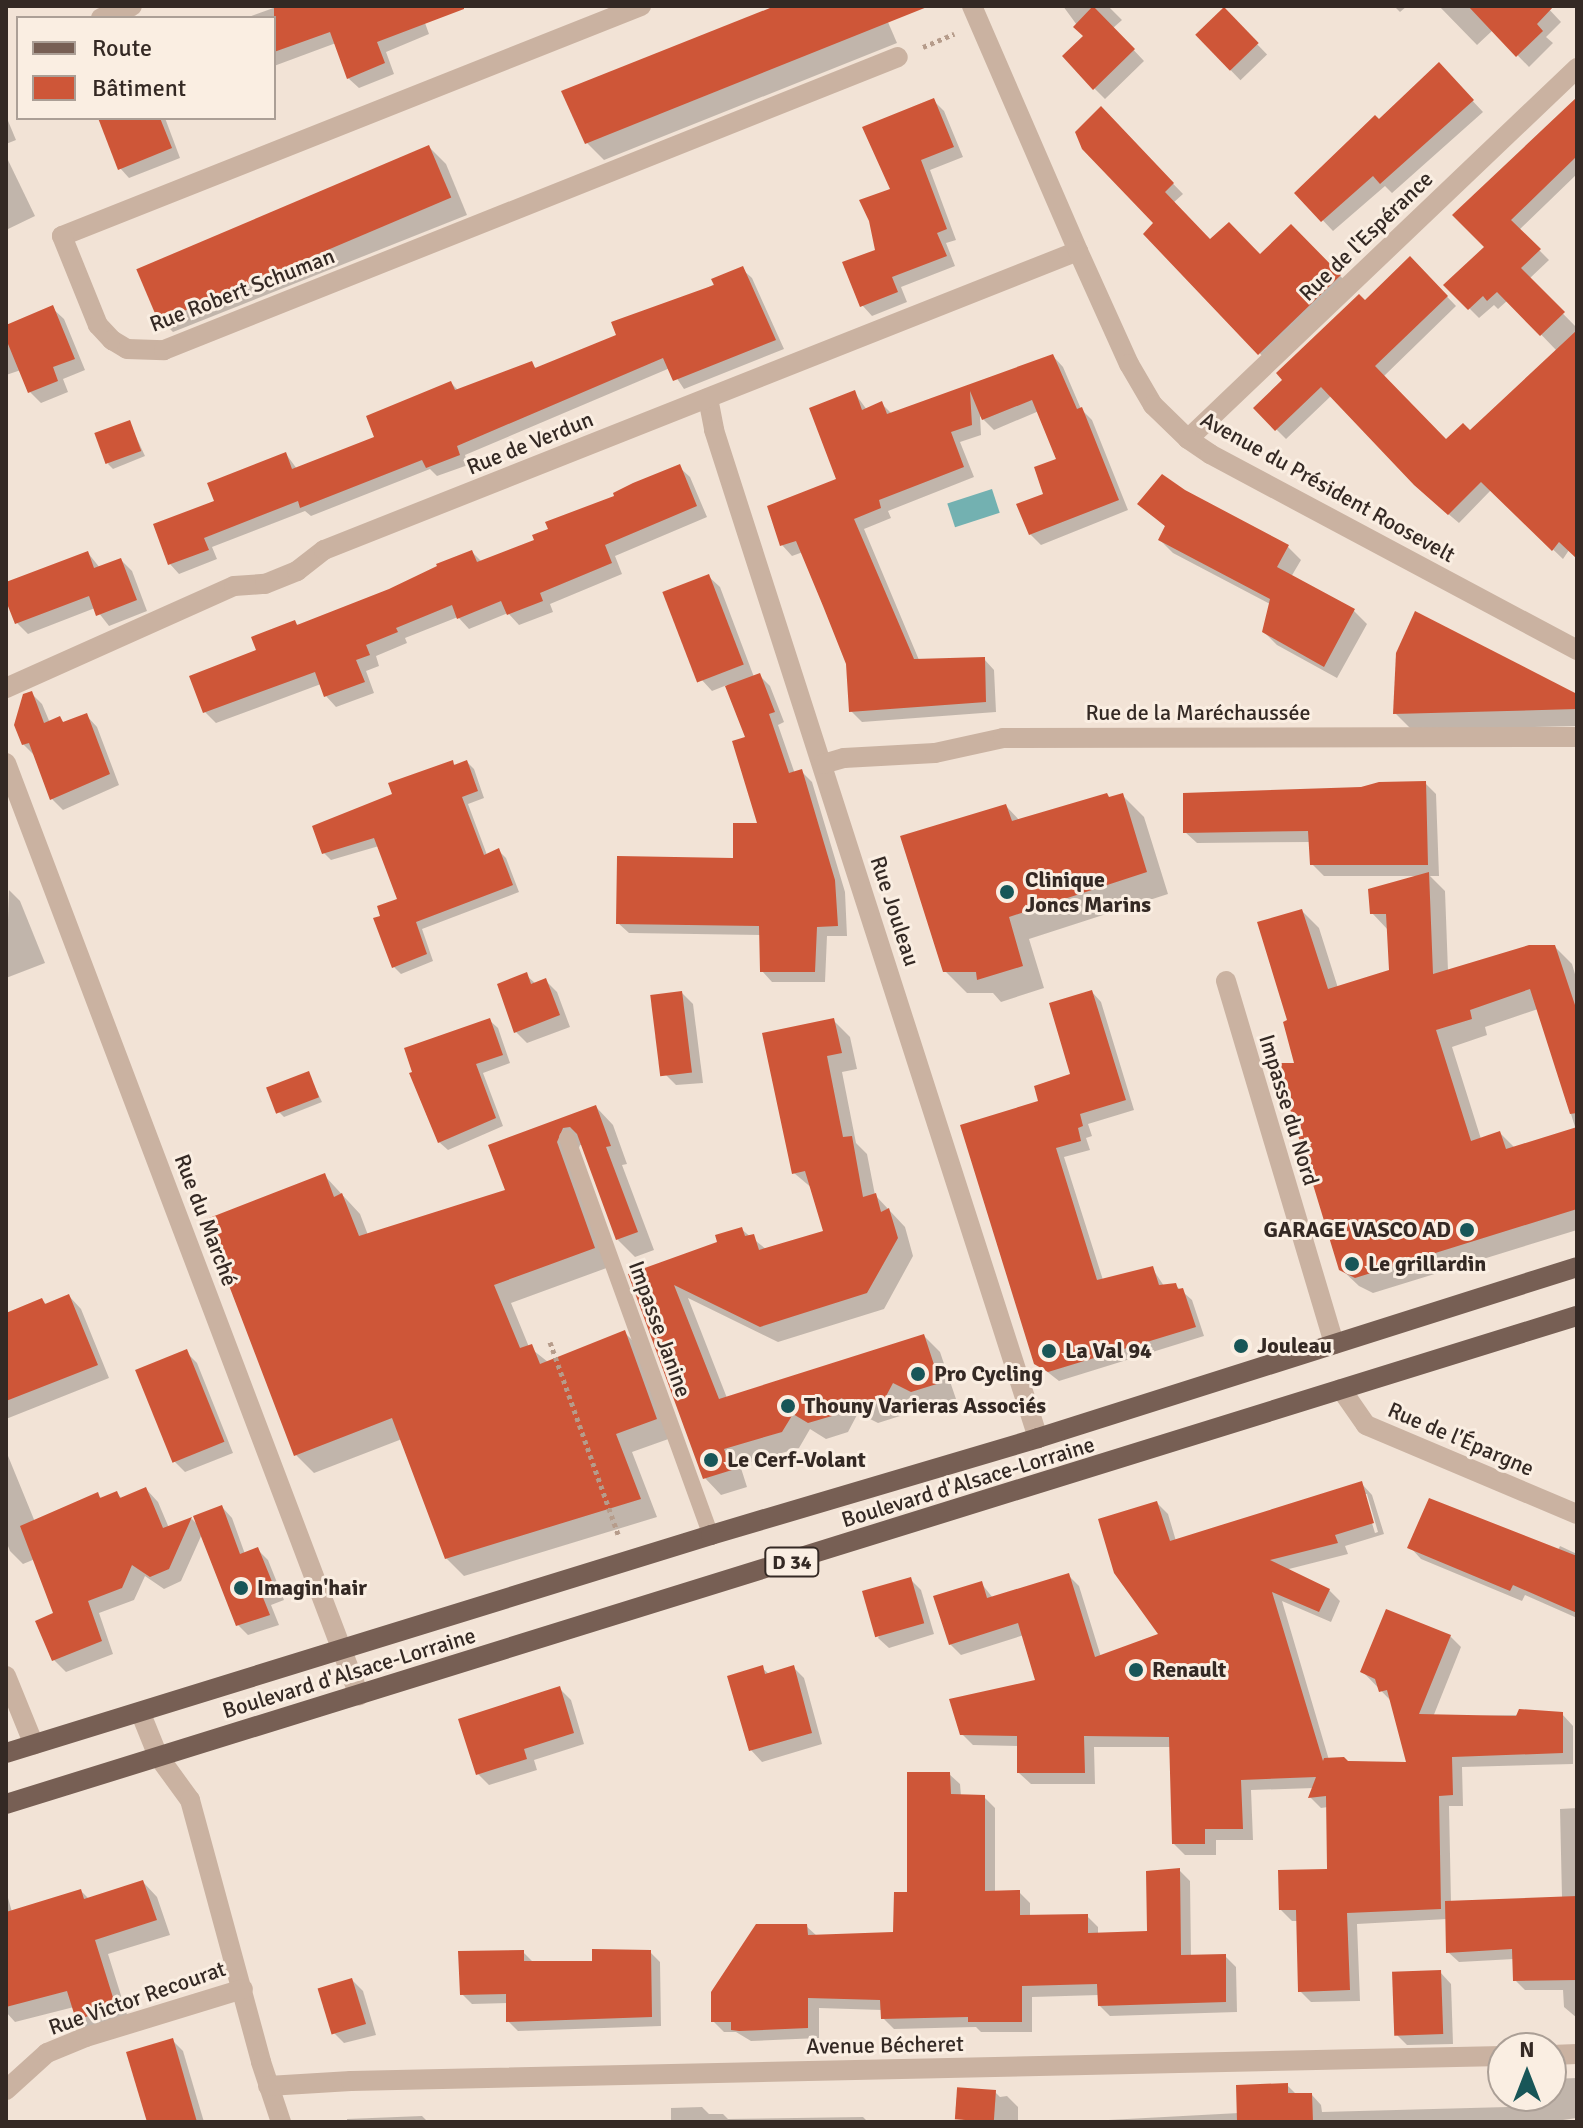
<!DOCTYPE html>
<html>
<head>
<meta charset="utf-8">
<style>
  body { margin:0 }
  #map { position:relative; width:1583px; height:2128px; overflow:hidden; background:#f2e3d6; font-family:Signika,sans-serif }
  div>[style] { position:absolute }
  .water>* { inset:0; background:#73b1b1; transform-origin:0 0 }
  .shadow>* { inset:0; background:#0003; transform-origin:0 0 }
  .building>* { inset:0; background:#ce5638; transform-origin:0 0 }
  .path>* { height:5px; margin-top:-2.5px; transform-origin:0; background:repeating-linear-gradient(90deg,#b69c8b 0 4px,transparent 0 8px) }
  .service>* { height:16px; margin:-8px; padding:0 8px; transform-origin:8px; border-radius:8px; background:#cab2a1 }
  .minor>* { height:20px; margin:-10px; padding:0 10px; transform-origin:10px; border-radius:10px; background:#cab2a1 }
  .tertiary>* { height:20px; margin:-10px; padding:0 10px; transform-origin:10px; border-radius:10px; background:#cab2a1 }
  .primary>* { height:20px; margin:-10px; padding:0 10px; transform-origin:10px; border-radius:10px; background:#775f54 }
  .dots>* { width:22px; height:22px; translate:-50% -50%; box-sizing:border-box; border:4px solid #faeee2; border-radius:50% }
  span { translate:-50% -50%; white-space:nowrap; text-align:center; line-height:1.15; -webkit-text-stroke:6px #faeee2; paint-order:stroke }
  .shield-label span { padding:2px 6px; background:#faeee2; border:2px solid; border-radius:6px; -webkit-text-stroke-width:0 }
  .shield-label { font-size:20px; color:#342924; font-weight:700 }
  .street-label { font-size:22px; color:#342924 }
  .poi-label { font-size:22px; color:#342924; font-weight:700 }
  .left { translate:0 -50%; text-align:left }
  .right { translate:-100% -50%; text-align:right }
  .frame { position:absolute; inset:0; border:8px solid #342924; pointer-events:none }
  .legend { position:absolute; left:16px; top:16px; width:260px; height:104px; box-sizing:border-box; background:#faeee2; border:2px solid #ab9f96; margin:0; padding:10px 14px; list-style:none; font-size:24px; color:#342924 }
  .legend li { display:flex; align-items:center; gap:16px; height:40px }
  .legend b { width:40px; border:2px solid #ab9f96 }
  .north { position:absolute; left:1487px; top:2032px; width:80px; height:80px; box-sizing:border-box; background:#faeee2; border:2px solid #ab9f96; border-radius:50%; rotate:0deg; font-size:22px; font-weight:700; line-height:32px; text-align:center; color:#342924 }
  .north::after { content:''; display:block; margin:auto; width:28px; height:36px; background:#185658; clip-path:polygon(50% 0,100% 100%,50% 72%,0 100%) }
</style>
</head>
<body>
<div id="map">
  <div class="water">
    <i style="left:992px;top:489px;width:25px;height:47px;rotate:72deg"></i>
  </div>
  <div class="shadow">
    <i style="clip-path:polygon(279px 6px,467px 6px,425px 23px,429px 34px,386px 52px,394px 74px,359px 88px,348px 78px,336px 43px,274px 66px,274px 18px,246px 18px)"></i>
    <i style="clip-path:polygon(780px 6px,881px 6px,897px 43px,604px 160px,587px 143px,564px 92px)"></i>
    <i style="clip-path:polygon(1063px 6px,1108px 6px,1122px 20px,1113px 28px,1144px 61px,1105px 99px,1094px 88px,1085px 36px)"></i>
    <i style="clip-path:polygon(1394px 6px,1407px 6px,1400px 12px)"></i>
    <i style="clip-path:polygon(1439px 6px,1546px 6px,1561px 22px,1546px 37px,1553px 43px,1529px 67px,1493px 30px,1477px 45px)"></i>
    <i style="left:1224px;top:10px;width:62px;height:37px;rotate:46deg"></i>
    <i style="clip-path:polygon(1439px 65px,1483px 112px,1392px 193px,1385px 186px,1333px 231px,1297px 193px)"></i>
    <i style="clip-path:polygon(1577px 99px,1577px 174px,1519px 230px,1549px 260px,1529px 279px,1577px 328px,1577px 557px,1569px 550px,1563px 559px,1491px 490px,1459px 523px,1426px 495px,1332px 395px,1286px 439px,1255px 408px,1410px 258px,1456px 306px,1383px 377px,1446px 442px,1470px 433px,1557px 351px,1508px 300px,1498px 309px,1494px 305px,1479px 318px,1446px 285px,1487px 248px)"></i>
    <i style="clip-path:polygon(934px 101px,944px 111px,963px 157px,930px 170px,956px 240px,946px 243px,955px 266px,901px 287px,907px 302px,872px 316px,862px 305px,893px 190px)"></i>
    <i style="clip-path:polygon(1101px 109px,1183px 194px,1173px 203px,1210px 242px,1260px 256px,1291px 226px,1350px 286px,1269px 363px,1146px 234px,1156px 223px)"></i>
    <i style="clip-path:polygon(6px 116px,16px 140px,6px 144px)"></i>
    <i style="clip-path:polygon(100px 118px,165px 118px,180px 158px,129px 178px,120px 168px)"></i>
    <i style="clip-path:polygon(429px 147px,446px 164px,467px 215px,173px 332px,156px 315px)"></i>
    <i style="clip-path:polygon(6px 156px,35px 216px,6px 230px)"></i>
    <i style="clip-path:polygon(742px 269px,752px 278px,784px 349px,684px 389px,670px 368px,465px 455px,468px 465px,437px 476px,430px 469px,311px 516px,305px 511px,212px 547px,217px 559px,179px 574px,170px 564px,217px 502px,286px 454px,297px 469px,376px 438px,451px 383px,458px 390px,531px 364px,537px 369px,619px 336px)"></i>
    <i style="clip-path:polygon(52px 308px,64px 319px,85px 370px,63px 379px,68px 392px,41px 403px,30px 392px,21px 370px,6px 375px,6px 327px)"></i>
    <i style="clip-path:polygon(1053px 356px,1063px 367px,1081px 409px,1092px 420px,1128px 510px,1041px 545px,1030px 534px,1058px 460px,1039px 411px,994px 430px,980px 416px,981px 435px,960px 442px,974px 477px,888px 511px,891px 518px,864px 529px,919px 660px,984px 659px,994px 670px,996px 712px,862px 722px,851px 711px,848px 663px,803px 552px,792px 556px,782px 545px,839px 480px,854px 392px,867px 410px,882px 404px,892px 414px)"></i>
    <i style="clip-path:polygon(129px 422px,145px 456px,113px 469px,108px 464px)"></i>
    <i style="clip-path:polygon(679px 467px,690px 477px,707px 517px,615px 556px,622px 574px,550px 604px,553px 612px,519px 625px,508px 613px,469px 629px,458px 617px,405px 638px,407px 643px,376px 656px,379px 666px,366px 671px,374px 693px,336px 707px,326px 696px,321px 684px,216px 723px,205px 712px,258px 651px,294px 622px,299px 626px,389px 590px,472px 552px,482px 562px,537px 541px)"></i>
    <i style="clip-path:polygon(1184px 492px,1288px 547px,1301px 560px,1291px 577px,1354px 611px,1367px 624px,1337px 678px,1277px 645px,1264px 632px,1270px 604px,1173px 553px,1160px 540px,1166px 527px,1140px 504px)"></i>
    <i style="clip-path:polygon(88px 553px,100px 568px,121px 560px,132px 571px,147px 611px,109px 626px,95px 608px,28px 634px,17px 623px,6px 596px,6px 584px)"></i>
    <i style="clip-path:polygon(708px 576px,720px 587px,754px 677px,759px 675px,770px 686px,784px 722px,778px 725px,795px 774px,801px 771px,812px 782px,845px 892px,847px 936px,827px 936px,825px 982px,772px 982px,762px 971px,761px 935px,629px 933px,618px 923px,735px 860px,760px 825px,748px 739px,727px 685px,712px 691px,701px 679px,665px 592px)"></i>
    <i style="clip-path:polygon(31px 693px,42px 704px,50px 723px,60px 719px,64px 723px,86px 715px,97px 727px,119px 785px,63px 810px,52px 799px,34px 755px,23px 744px)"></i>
    <i style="clip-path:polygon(1577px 696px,1577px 726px,1412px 730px,1395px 713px)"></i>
    <i style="clip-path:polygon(452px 762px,456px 766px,467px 762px,474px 769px,484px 798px,468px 804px,487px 855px,499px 851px,506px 858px,519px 892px,422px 929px,433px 961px,401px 974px,394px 967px,383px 917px,399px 900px,379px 846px,331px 860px,324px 853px,395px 795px)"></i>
    <i style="clip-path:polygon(evenodd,1425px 783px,1436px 794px,1439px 876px,1430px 876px,1445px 891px,1448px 971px,1555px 947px,1572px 964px,1577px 981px,1577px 1230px,1373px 1293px,1359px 1286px,1341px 1269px,1290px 1021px,1302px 911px,1319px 928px,1338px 988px,1391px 971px,1389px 931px,1372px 913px,1418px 876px,1324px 876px,1312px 864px,1311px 842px,1197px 843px,1185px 832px,1362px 789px,1425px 783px,1538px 1009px,1576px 1130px,1515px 1148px,1500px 1133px,1481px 1139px,1452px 1047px,1487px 1035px,1485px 1027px,1538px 1009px)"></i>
    <i style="clip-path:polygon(1122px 795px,1144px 817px,1168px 894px,1029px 939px,1044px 988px,1001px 1002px,993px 993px,967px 993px,945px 971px,1006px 806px,1020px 821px)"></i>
    <i style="clip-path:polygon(9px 890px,20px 901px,45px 963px,6px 978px)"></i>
    <i style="clip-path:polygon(526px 975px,536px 984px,546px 981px,557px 992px,570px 1027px,527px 1043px,516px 1032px)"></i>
    <i style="clip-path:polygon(1092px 992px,1101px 1002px,1134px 1110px,1088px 1124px,1092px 1136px,1086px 1138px,1090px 1150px,1064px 1157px,1103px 1280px,1152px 1268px,1164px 1286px,1175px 1285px,1192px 1300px,1204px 1336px,1059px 1381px,1036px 1363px,1040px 1102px,1072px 1076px)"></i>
    <i style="clip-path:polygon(682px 993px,693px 1004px,703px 1083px,676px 1085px,665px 1074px)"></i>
    <i style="clip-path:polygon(489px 1020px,498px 1028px,510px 1063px,483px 1073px,503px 1126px,448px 1150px,439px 1142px)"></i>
    <i style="clip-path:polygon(833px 1020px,850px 1037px,857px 1069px,842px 1072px,856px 1143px,867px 1154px,875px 1195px,905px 1227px,913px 1256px,884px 1309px,778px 1342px,688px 1298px,727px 1398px,924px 1336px,940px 1352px,956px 1399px,929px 1408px,909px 1398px,900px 1416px,878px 1423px,858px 1413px,848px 1432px,826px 1439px,810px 1429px,799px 1448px,740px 1465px,747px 1487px,721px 1495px,705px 1478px,630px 1275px,720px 1244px,741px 1229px,767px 1250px,826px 1232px,813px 1189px,794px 1173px)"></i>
    <i style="clip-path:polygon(308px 1073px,322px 1102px,284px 1117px,279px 1112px)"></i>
    <i style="clip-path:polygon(596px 1107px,613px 1125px,627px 1164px,622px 1165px,654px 1250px,635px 1257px,617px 1239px,583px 1145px,580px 1145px,574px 1161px,612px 1266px,511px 1303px,529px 1347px,548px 1362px,624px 1332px,642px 1350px,674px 1437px,632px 1452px,657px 1517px,464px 1576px,446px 1558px,402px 1439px,314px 1473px,296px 1455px,324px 1175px,360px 1214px,368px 1235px,508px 1192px,491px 1146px)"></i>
    <i style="clip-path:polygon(69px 1296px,81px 1309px,109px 1378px,6px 1419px,6px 1322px,42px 1300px,47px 1305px)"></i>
    <i style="clip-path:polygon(186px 1352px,197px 1363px,233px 1453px,185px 1472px,174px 1461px)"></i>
    <i style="clip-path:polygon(6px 1451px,35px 1522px,98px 1495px,102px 1499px,117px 1493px,122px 1499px,146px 1489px,158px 1502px,169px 1528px,192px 1519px,199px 1526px,222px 1507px,232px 1518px,245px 1554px,258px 1550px,268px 1560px,284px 1600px,271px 1605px,279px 1625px,248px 1635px,238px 1625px,202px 1534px,181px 1581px,164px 1589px,145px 1576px,134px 1600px,99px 1613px,113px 1654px,66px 1672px,54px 1660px,56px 1614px,35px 1559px,23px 1564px,10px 1551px,6px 1541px)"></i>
    <i style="clip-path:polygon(evenodd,1361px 1483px,1372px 1495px,1384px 1534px,1345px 1546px,1348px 1554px,1285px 1570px,1329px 1590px,1340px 1601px,1331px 1622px,1282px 1601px,1329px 1760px,1409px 1764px,1392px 1702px,1362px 1671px,1450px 1636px,1461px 1647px,1433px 1717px,1562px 1714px,1573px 1726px,1573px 1764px,1462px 1767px,1463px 1806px,1449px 1806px,1451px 1903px,1562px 1898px,1560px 1809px,1577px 1808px,1577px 2018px,1564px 2007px,1563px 1990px,1525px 1990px,1515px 1980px,1514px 1959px,1459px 1962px,1448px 1952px,1447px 1919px,1357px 1924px,1360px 2001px,1311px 2002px,1300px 1991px,1298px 1921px,1292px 1921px,1281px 1910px,1329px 1871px,1328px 1807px,1321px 1808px,1310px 1797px,1314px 1788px,1251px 1790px,1253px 1840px,1216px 1840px,1216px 1855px,1185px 1855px,1174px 1844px,1172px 1747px,1094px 1747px,1095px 1784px,1031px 1784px,1019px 1773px,1019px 1746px,973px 1745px,962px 1734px,1038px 1681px,1024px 1635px,961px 1655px,950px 1644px,981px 1583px,993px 1598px,1068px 1575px,1079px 1586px,1101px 1657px,1161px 1635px,1157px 1503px,1168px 1514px,1176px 1541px,1361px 1483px,1363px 1494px,1367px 1494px,1378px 1532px,1375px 1533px,1363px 1494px)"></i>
    <i style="clip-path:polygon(1560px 1546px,1577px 1554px,1577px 1618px,1525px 1595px,1522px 1601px,1421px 1559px,1410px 1547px,1558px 1550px)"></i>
    <i style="clip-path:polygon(910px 1579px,921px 1590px,934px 1634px,889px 1648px,878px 1638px)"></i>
    <i style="clip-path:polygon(793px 1667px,804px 1678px,822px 1744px,762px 1762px,751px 1750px,762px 1668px,769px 1674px)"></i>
    <i style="clip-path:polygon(559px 1688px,571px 1700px,584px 1744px,534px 1760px,537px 1770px,489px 1785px,478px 1774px)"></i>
    <i style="clip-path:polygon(949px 1774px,960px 1784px,961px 1796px,984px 1797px,995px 1808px,995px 1893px,1019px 1892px,1030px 1903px,1030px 1917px,1087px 1916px,1098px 1927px,1098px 1935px,1149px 1933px,1179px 1870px,1190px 1881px,1191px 1957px,1225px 1956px,1236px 1967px,1237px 2012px,1110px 2016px,1099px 2005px,1099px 1995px,1032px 1997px,1032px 2032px,981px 2032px,976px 2027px,894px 2029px,883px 2018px,882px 2010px,819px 2008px,819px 2038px,751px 2041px,736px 2032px,724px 2032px,713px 2021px,806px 1926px,817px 1936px,895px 1934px)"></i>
    <i style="clip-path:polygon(143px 1882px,157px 1897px,170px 1935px,108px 1954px,129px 2021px,92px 2033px,77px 2019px,74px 2007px,15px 2022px,6px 2012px,6px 1891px,12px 1912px,81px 1891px,89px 1899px)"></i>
    <i style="clip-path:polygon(523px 1952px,533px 1962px,594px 1963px,650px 1952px,660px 1962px,661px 2026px,518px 2031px,508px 2021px,508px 2003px,472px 2004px,462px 1994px)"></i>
    <i style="clip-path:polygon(1440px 1972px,1451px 1984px,1453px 2044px,1407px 2045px,1396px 2034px)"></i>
    <i style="clip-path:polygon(352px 1980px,363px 1991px,376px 2035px,344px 2043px,333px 2032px)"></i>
    <i style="clip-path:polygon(172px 2040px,183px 2051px,204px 2122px,149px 2122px)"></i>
    <i style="clip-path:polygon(1577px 2078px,1577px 2118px,1549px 2122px,1071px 2122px,1239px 2113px,1287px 2085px,1297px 2095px,1312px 2095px,1321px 2105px,1322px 2112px,1541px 2106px,1541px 2096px,1551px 2096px,1551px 2079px)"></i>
    <i style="clip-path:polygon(995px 2092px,1000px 2097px,1007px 2096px,1018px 2107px,1018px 2122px,960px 2122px)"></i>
    <i style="clip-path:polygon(702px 2107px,709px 2114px,723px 2114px,728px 2119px,863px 2117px,868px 2122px,465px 2122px,671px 2122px,671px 2108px)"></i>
    <i style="clip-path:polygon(422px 2116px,426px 2120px,462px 2122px,347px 2122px,347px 2119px)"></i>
  </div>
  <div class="building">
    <i style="clip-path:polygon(274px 6px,464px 6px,464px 9px,377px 42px,385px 63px,347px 79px,330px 32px,274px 52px)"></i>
    <i style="clip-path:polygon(775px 6px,927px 7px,585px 144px,561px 91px)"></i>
    <i style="clip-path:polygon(1093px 6px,1135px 49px,1093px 90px,1062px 56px,1083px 36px,1073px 27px)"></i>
    <i style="clip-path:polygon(1468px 6px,1554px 6px,1537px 24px,1543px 31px,1516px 57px)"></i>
    <i style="left:1224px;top:7px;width:50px;height:40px;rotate:46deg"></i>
    <i style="clip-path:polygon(1439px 62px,1474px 100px,1380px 184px,1373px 176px,1321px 222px,1294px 193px,1375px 115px,1379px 119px)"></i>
    <i style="clip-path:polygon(1577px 97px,1577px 156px,1511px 220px,1541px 249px,1521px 268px,1565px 312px,1540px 336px,1497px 292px,1487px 301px,1483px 296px,1468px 310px,1443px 285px,1484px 247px,1452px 215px)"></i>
    <i style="clip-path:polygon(934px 98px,954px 147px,921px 160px,947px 229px,937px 233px,947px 256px,892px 277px,898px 292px,860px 307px,842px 262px,875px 250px,869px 221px,859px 200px,890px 189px,862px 127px)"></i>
    <i style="clip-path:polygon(1101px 106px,1174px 183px,1165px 192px,1210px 239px,1229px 222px,1260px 254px,1291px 224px,1341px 275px,1258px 355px,1143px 234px,1153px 223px,1082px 149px,1075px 132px)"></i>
    <i style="clip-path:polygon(98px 118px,160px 118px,172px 148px,118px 170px)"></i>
    <i style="left:429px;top:145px;width:57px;height:318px;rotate:67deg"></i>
    <i style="clip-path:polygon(1410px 256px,1448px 296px,1375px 366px,1446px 439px,1463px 423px,1470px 430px,1577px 330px,1577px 559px,1559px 542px,1552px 551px,1481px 482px,1448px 515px,1414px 485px,1321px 387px,1275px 431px,1253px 408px,1282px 380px,1276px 373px,1359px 294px,1365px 300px)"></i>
    <i style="clip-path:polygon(743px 266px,776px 340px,673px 381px,663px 358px,457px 446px,460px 455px,426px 468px,422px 460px,300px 508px,298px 501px,204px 538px,209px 550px,168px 565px,153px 524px,214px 501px,207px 483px,286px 452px,292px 469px,374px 437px,366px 416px,451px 381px,455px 390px,532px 361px,535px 368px,616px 335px,611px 322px,714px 285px,711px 279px)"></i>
    <i style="clip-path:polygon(53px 305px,75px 359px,53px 367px,58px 381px,28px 393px,6px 339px,6px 325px)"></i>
    <i style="clip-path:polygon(1053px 354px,1077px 409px,1082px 407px,1119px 500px,1029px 535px,1016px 504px,1043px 494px,1034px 467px,1056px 459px,1032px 400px,982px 420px,970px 391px,972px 425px,951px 432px,964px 467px,879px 500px,881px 508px,854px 519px,914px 659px,985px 657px,986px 702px,849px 712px,846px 664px,823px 606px,796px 541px,780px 546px,767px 506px,836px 479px,809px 408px,855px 390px,862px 410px,882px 401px,887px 414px)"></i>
    <i style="left:130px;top:420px;width:33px;height:38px;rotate:70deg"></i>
    <i style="clip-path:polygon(680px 464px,697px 506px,605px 545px,612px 563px,540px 593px,543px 601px,507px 615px,501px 601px,457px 619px,452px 605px,396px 628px,398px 632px,366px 645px,370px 655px,356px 660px,365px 682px,324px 697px,315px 672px,203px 713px,189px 676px,256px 650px,251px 637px,295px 620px,297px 625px,389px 589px,437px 566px,436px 564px,472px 550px,477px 562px,534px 540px,532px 535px,548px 529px,545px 522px,614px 496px,613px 493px,633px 483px)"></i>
    <i style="clip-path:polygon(1162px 474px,1185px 490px,1289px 545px,1277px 567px,1355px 609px,1324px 667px,1262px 632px,1270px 599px,1158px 540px,1165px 526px,1137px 504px)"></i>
    <i style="clip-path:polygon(88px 551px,94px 568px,121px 558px,137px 600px,96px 616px,89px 596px,15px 624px,6px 601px,6px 582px)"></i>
    <i style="left:709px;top:574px;width:97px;height:50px;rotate:69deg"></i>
    <i style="clip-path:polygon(1415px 611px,1577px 694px,1577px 709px,1393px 714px,1396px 653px)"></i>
    <i style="clip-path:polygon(760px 673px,775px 712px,769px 714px,789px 773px,802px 769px,835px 880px,838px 926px,817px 927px,815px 972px,760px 972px,759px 926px,616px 924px,617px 856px,733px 858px,733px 823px,757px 823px,732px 741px,745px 737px,725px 686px)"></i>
    <i style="clip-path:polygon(32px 691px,44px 723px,60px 716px,63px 722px,87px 713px,110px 774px,50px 800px,29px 743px,22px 745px,14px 725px,23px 694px)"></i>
    <i style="clip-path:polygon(453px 760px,454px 765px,467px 760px,478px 791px,462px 797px,484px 855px,499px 848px,513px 885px,416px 922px,427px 954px,392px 968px,373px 918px,380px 916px,377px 906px,397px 899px,374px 838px,322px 854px,312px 826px,392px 794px,388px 783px)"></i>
    <i style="clip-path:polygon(1426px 781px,1428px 865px,1310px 865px,1308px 831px,1183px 833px,1183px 793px,1361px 787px,1379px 782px)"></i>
    <i style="clip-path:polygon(1107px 793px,1109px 797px,1123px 793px,1147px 872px,1009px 917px,1023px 966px,977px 980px,976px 972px,943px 972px,900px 836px,1006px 804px,1012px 821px)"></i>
    <i style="clip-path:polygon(1429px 872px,1433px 974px,1529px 945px,1555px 945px,1577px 1011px,1577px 1113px,1570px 1114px,1530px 989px,1470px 1010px,1472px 1019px,1436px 1030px,1471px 1141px,1500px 1131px,1506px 1149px,1577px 1127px,1577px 1209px,1355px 1278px,1339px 1270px,1276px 1063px,1294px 1063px,1283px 1022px,1287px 1020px,1257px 922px,1302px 909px,1328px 989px,1389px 970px,1386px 914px,1370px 914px,1368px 889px)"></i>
    <i style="clip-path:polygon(527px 972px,531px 984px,546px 978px,560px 1015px,514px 1033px,497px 984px)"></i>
    <i style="clip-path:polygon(1092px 990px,1126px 1100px,1080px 1114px,1083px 1126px,1078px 1128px,1081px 1141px,1056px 1148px,1097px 1280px,1153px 1266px,1159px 1285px,1176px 1283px,1178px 1289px,1183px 1288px,1196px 1327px,1048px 1372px,1034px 1364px,960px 1125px,1038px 1101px,1034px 1086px,1070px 1074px,1049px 1003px)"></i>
    <i style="left:682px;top:991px;width:82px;height:32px;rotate:83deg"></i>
    <i style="clip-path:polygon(490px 1018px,503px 1055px,476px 1064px,496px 1118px,438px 1143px,409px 1073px,412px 1072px,404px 1048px)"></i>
    <i style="clip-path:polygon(834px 1018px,842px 1053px,827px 1056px,843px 1137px,852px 1136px,863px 1197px,876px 1193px,881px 1212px,889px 1208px,898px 1238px,867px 1293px,760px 1327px,674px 1285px,719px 1399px,924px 1334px,940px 1383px,911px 1392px,893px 1383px,884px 1400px,860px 1407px,841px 1398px,832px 1416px,808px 1423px,793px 1414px,782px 1432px,724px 1449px,732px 1470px,703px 1479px,628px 1274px,717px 1242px,715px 1235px,742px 1227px,745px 1236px,754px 1234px,759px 1250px,823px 1231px,805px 1171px,792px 1174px,762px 1033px)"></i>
    <i style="left:309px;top:1071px;width:28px;height:46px;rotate:69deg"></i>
    <i style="clip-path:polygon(596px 1105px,611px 1146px,606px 1147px,638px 1232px,616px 1240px,577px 1134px,570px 1127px,563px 1128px,557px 1142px,595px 1248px,494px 1285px,520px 1348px,532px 1344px,540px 1364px,625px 1330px,657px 1419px,616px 1434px,641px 1499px,445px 1559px,392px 1418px,294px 1456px,204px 1220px,325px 1173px,334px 1197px,342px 1193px,359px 1236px,505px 1190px,488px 1145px)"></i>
    <i style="clip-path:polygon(69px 1294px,98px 1365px,6px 1401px,6px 1313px,42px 1298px,45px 1304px)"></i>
    <i style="left:187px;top:1349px;width:100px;height:56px;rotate:68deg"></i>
    <i style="clip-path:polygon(1362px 1481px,1374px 1523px,1335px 1535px,1338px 1543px,1270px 1560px,1330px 1589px,1319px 1612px,1272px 1592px,1323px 1761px,1324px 1758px,1344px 1757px,1348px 1761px,1406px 1762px,1387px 1690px,1379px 1692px,1375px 1679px,1360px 1672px,1386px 1609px,1451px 1635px,1419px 1714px,1516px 1716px,1519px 1709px,1563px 1712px,1563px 1753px,1452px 1757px,1453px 1795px,1439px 1796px,1441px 1909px,1347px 1913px,1350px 1990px,1298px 1992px,1296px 1910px,1279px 1910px,1278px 1870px,1327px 1869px,1326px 1796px,1308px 1798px,1316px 1777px,1241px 1780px,1243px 1829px,1205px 1829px,1205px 1844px,1172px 1844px,1169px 1737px,1084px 1736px,1085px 1773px,1017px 1773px,1017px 1736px,960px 1735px,949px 1699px,1035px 1680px,1018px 1623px,949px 1645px,933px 1596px,982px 1581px,987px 1598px,1069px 1573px,1095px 1657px,1158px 1634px,1114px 1573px,1098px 1519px,1157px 1501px,1170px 1541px)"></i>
    <i style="clip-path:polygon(146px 1487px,163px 1528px,192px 1517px,169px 1569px,150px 1577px,132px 1565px,122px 1588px,88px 1601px,102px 1641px,52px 1661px,35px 1621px,53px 1613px,20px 1526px,98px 1492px,100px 1498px,117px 1491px,120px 1498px)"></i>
    <i style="clip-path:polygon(1429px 1498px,1577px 1556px,1577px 1613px,1513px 1585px,1510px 1591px,1407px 1548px)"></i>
    <i style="clip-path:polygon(222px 1505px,240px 1554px,258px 1547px,275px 1589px,262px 1595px,270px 1615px,236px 1626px,193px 1516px)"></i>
    <i style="left:911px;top:1577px;width:48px;height:51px;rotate:74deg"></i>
    <i style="clip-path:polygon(763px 1665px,765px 1674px,794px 1665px,812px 1733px,749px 1751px,727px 1676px)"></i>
    <i style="clip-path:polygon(560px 1686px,574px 1733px,524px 1749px,527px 1759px,476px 1775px,458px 1719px)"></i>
    <i style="clip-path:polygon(907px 1772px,950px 1772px,951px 1794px,985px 1795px,985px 1891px,1020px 1890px,1020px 1915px,1088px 1914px,1088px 1933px,1147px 1931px,1146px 1871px,1180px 1868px,1181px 1955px,1226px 1954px,1226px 2002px,1098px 2006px,1097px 1984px,1022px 1986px,1022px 2022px,968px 2022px,968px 2017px,881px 2019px,880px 2000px,808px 1998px,808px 2028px,739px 2031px,731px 2030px,731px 2022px,711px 2022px,711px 1992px,756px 1924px,807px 1924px,808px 1935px,893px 1932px,894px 1892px,907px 1892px)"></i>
    <i style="clip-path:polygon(143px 1880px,157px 1920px,95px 1940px,116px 2007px,76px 2020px,67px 1991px,6px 2007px,6px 1912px,81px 1889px,84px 1899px)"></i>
    <i style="clip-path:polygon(1577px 1896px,1577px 1980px,1513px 1981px,1512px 1949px,1446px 1953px,1445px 1901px)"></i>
    <i style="clip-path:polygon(592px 1949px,651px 1950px,652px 2017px,506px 2022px,506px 1994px,460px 1995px,458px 1951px,524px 1950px,524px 1961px,592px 1961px)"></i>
    <i style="left:1441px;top:1970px;width:64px;height:49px;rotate:88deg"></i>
    <i style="left:352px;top:1978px;width:48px;height:36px;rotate:73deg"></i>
    <i style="clip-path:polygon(173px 2038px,197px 2122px,147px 2122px,126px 2052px)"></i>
    <i style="clip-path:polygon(1288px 2083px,1288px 2093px,1312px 2093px,1313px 2122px,1237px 2122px,1236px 2085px)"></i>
    <i style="left:996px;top:2090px;width:32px;height:39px;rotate:94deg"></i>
  </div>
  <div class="path">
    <i style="left:923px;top:47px;width:34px;rotate:-23deg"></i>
    <i style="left:550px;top:1342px;width:204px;rotate:70.5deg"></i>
  </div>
  <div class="service">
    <i style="left:567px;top:1138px;width:422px;rotate:70.1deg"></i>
  </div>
  <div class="minor">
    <i style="left:641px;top:6px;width:623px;rotate:158.34deg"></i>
    <i style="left:62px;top:236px;width:96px;rotate:68deg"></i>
    <i style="left:98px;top:325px;width:21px;rotate:47deg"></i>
    <i style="left:112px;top:340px;width:17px;rotate:31deg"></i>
    <i style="left:127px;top:349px;width:37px;rotate:2deg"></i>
    <i style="left:164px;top:350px;width:790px;rotate:-21.76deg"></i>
    <i style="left:101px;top:18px;width:33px;rotate:-21deg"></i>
    <i style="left:708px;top:398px;width:33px;rotate:79deg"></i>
    <i style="left:714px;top:430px;width:1059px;rotate:72.18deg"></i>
    <i style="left:1188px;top:439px;width:538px;rotate:-43.64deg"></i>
    <i style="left:6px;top:688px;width:250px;rotate:-24.1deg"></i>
    <i style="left:234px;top:586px;width:31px;rotate:-4deg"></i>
    <i style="left:265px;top:584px;width:35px;rotate:-22deg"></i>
    <i style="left:297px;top:571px;width:34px;rotate:-38deg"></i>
    <i style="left:324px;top:550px;width:811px;rotate:-21.63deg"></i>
    <i style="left:6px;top:763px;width:997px;rotate:69.26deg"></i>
    <i style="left:823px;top:764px;width:22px;rotate:-16deg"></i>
    <i style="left:844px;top:758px;width:91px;rotate:-3.1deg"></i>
    <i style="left:935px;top:753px;width:70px;rotate:-12.4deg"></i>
    <i style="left:1003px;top:738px;width:574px;rotate:-0.1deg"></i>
    <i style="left:1226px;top:981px;width:379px;rotate:73.4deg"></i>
    <i style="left:1341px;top:1389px;width:44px;rotate:55.2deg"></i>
    <i style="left:1366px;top:1425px;width:229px;rotate:22.9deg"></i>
    <i style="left:6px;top:1676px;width:74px;rotate:67.9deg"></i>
    <i style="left:141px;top:1714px;width:45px;rotate:68deg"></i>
    <i style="left:158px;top:1756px;width:54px;rotate:54deg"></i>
    <i style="left:190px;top:1800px;width:271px;rotate:74.8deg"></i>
    <i style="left:261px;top:2062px;width:63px;rotate:71.6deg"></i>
    <i style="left:1551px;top:2055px;width:26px;rotate:-2deg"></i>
    <i style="left:268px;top:2086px;width:83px;rotate:-3.4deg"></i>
    <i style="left:351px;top:2081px;width:1152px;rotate:-1.24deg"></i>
    <i style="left:6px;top:2090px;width:55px;rotate:-42.1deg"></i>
    <i style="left:47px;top:2053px;width:42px;rotate:-22.3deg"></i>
    <i style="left:86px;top:2037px;width:164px;rotate:-17deg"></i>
  </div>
  <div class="tertiary">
    <i style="left:972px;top:6px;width:267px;rotate:66.6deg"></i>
    <i style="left:1078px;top:251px;width:124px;rotate:65.7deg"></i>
    <i style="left:1129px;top:364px;width:48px;rotate:59.7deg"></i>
    <i style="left:1153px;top:405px;width:49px;rotate:44.2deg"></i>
    <i style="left:1188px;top:439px;width:27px;rotate:34deg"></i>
    <i style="left:1210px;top:454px;width:416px;rotate:28.1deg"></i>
  </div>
  <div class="primary">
    <i style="left:6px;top:1753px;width:738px;rotate:-17.18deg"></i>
    <i style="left:711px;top:1535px;width:341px;rotate:-16.5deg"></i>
    <i style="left:1038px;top:1438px;width:565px;rotate:-17.6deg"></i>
    <i style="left:6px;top:1804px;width:1645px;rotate:-17.26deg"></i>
  </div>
  <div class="dots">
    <i style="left:1007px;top:892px;background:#185658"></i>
    <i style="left:1467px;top:1230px;background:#185658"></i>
    <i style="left:1352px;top:1264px;background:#185658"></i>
    <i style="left:1241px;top:1346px;background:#185658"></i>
    <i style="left:1049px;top:1351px;background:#185658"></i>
    <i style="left:918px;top:1374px;background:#185658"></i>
    <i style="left:788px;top:1406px;background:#185658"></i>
    <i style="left:711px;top:1460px;background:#185658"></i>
    <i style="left:241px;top:1588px;background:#185658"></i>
    <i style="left:1136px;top:1670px;background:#185658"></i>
  </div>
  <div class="shield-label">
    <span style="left:792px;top:1562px">D 34</span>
  </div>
  <div class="street-label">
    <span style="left:1366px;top:236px;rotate:-44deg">Rue de l'Espérance</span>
    <span style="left:242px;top:290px;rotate:-21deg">Rue Robert Schuman</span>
    <span style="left:530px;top:443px;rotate:-22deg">Rue de Verdun</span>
    <span style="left:1328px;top:487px;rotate:29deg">Avenue du Président Roosevelt</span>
    <span style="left:1198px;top:713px">Rue de la Maréchaussée</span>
    <span style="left:895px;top:911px;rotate:72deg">Rue Jouleau</span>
    <span style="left:1289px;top:1110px;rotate:73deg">Impasse du Nord</span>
    <span style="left:206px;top:1220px;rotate:69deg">Rue du Marché</span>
    <span style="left:660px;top:1329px;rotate:70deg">Impasse Janine</span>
    <span style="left:1461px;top:1439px;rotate:23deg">Rue de l'Épargne</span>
    <span style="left:968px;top:1482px;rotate:-17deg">Boulevard d'Alsace-Lorraine</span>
    <span style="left:349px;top:1673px;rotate:-17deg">Boulevard d'Alsace-Lorraine</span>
    <span style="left:137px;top:1998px;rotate:-19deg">Rue Victor Recourat</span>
    <span style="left:885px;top:2045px;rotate:-1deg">Avenue Bécheret</span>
  </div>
  <div class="poi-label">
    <span class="left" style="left:1025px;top:892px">Clinique<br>Joncs Marins</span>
    <span class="right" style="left:1451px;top:1230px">GARAGE VASCO AD</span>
    <span class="left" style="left:1368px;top:1264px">Le grillardin</span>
    <span class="left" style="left:1257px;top:1346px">Jouleau</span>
    <span class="left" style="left:1065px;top:1351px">La Val 94</span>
    <span class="left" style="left:934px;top:1374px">Pro Cycling</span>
    <span class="left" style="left:804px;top:1406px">Thouny Varieras Associés</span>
    <span class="left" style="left:727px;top:1460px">Le Cerf-Volant</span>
    <span class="left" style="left:257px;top:1588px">Imagin'hair</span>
    <span class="left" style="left:1152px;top:1670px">Renault</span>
  </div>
  <div class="frame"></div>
  <ul class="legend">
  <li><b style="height:10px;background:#775f54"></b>Route</li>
  <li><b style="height:22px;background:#ce5638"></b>Bâtiment</li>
  </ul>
  <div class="north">N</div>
</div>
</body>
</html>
